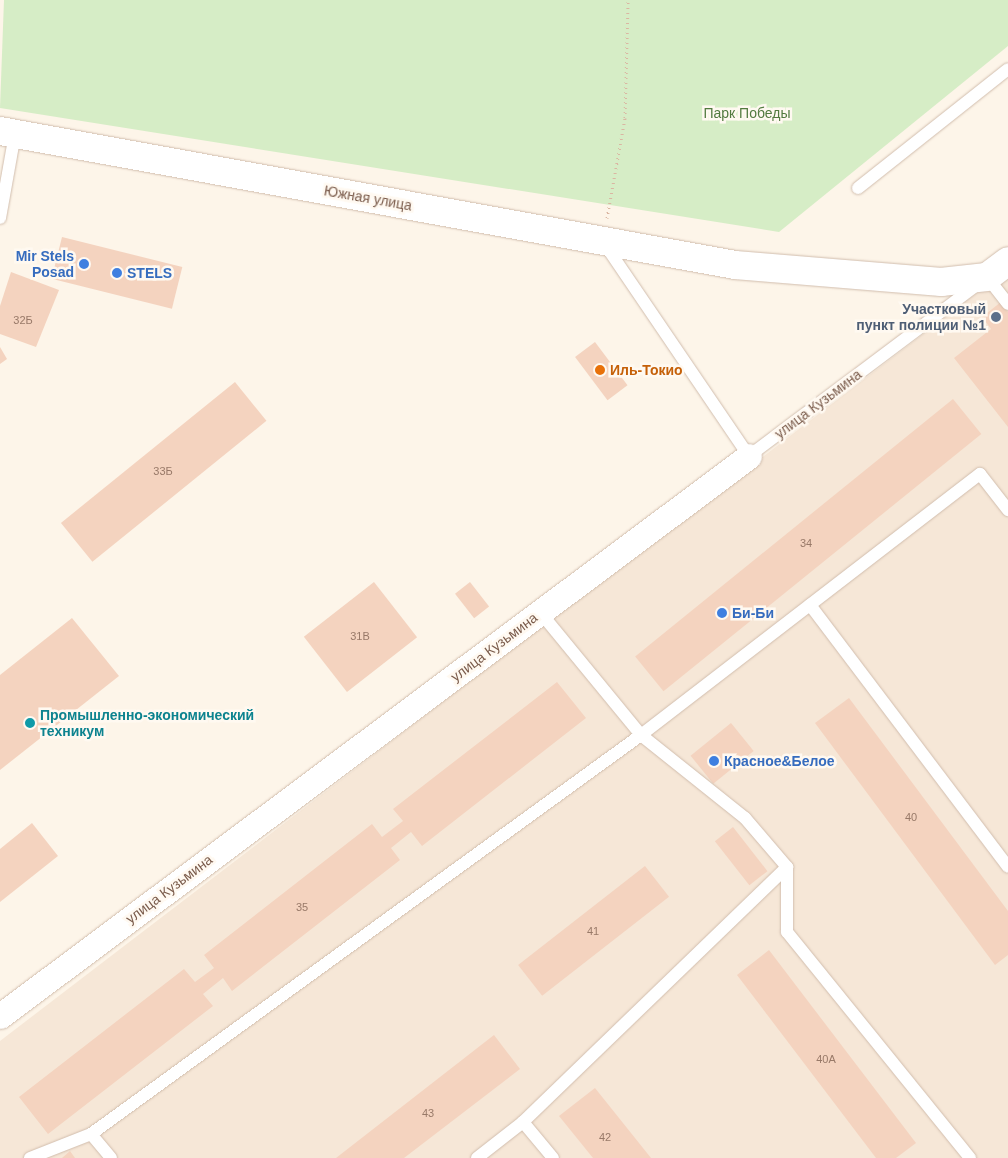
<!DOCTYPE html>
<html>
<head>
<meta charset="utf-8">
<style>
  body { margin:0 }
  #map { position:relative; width:1008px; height:1158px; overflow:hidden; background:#fdf5e9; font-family:Arial,sans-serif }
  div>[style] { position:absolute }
  .residential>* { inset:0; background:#f6e7d7 }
  .green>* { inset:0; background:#d6edc6 }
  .building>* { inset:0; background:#f4d3bf; transform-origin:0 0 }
  .path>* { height:3px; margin-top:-1.5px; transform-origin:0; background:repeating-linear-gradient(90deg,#dab6a2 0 1px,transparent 0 5px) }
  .roads { filter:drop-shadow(0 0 1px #d1bdad) drop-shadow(0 0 1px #d1bdad) }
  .service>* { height:12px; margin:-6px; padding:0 6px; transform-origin:6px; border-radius:6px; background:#fff }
  .minor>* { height:25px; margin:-12.5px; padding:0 12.5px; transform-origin:12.5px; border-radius:12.5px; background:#fff }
  .tertiary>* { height:28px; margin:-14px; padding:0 14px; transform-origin:14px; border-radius:14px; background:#fff }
  .dots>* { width:14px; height:14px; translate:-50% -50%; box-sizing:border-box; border:2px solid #fff9f1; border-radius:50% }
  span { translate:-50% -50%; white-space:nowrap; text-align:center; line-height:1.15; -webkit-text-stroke:5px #fff9f1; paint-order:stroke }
  .number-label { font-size:11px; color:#987968 }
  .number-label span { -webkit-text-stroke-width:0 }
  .park-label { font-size:14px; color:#527a3f }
  .street-label { font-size:14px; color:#7a5b4b }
  .shop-label { font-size:14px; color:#366cbe; font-weight:700 }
  .right { translate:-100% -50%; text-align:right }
  .left { translate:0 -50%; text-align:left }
  .service-label { font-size:14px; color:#4e5e75; font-weight:700 }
  .food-label { font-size:14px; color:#c56008; font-weight:700 }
  .culture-label { font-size:14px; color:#0d838f; font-weight:700 }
</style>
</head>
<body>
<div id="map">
  <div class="residential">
    <i style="clip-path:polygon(1008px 269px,1008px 1158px,0 1158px,0 1041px)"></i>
  </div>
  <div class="green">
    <i style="clip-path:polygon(4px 0,1008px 0,1008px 46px,779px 232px,0 108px)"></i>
  </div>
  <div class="building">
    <i style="left:62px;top:237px;width:124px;height:43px;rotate:14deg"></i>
    <i style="clip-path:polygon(11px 272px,59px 290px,36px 347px,0 334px,0 306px)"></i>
    <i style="clip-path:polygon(1001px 302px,1008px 312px,1008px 427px,954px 358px,991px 329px,982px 317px)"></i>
    <i style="left:595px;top:342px;width:54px;height:25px;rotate:53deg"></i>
    <i style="clip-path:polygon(0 347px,7px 359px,0 364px)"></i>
    <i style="left:235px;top:382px;width:50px;height:224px;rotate:51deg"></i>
    <i style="left:953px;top:399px;width:45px;height:409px;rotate:51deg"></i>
    <i style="left:374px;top:582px;width:70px;height:89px;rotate:52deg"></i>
    <i style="left:470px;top:582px;width:31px;height:19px;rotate:52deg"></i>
    <i style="clip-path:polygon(72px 618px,119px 676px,0 770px,0 675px)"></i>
    <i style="clip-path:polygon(557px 682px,586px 718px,422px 846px,411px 832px,391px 848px,400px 860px,232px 991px,223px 978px,203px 994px,213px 1006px,48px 1134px,19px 1097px,184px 969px,195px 982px,214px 968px,204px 955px,372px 824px,382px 837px,403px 821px,393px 809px)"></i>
    <i style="clip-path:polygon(849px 698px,1008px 911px,1008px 955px,995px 965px,815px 723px)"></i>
    <i style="left:731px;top:723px;width:36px;height:52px;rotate:51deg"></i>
    <i style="clip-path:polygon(32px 823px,58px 856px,0 902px,0 849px)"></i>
    <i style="left:733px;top:827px;width:56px;height:23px;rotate:52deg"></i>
    <i style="left:645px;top:866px;width:39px;height:161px;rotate:52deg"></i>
    <i style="clip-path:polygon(769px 950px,916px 1143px,896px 1158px,876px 1158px,737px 975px)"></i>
    <i style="clip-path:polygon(494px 1035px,520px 1069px,404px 1158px,336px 1158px)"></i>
    <i style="clip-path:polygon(595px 1088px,651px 1158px,593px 1158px,559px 1116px)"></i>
    <i style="clip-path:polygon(70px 1151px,75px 1158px,62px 1158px)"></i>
  </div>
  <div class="path">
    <i style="left:607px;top:218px;width:102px;rotate:-79.8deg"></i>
    <i style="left:625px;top:118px;width:118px;rotate:-88.5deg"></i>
  </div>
  <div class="roads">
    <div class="service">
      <i style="left:858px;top:188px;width:191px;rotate:-38.4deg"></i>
      <i style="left:0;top:218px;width:85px;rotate:-79.9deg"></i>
      <i style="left:604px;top:243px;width:258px;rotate:55.8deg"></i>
      <i style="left:749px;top:456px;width:298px;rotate:-36.9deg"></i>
      <i style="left:987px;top:277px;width:34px;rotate:52deg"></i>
      <i style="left:810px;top:605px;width:328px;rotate:52.9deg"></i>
      <i style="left:540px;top:612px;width:159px;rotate:50.6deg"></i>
      <i style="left:641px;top:735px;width:133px;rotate:38.6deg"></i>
      <i style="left:745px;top:818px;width:65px;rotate:49.4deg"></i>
      <i style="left:787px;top:867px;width:65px;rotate:90deg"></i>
      <i style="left:787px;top:932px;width:291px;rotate:51deg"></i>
      <i style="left:91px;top:1134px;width:679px;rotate:-35.96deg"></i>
      <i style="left:641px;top:735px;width:428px;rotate:-37.6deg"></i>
      <i style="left:980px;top:474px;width:46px;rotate:52.1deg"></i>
      <i style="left:30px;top:1158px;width:66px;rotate:-21.5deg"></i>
      <i style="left:91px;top:1134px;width:31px;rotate:50deg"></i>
      <i style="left:477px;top:1158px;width:58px;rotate:-38deg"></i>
      <i style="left:553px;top:1158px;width:47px;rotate:-129.8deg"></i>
      <i style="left:523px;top:1122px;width:367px;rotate:-44deg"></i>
    </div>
    <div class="minor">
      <i style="left:0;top:1016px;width:935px;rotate:-36.78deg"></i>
    </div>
    <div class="tertiary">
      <i style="left:0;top:131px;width:747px;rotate:10.33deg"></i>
      <i style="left:735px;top:265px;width:207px;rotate:4.7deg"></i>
      <i style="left:941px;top:282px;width:46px;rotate:-6.2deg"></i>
      <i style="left:987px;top:277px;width:26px;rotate:-37deg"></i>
    </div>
  </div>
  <div class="dots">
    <i style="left:84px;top:264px;background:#3f7fe0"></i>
    <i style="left:117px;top:273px;background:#3f7fe0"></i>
    <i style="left:996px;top:317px;background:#5c6f8a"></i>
    <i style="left:600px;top:370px;background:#e8710a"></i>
    <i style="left:722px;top:613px;background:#3f7fe0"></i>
    <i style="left:30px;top:723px;background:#0f9aa8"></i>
    <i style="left:714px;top:761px;background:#3f7fe0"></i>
  </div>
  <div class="number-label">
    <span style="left:23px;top:320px">32Б</span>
    <span style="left:163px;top:471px">33Б</span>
    <span style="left:806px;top:543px">34</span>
    <span style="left:360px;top:636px">31В</span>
    <span style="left:911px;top:817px">40</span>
    <span style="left:302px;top:907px">35</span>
    <span style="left:593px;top:931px">41</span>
    <span style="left:826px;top:1059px">40А</span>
    <span style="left:428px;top:1113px">43</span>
    <span style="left:605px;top:1137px">42</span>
  </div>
  <div class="park-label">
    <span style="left:747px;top:113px">Парк Победы</span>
  </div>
  <div class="street-label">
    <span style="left:368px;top:198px;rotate:10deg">Южная улица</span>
    <span style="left:818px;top:404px;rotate:-37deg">улица Кузьмина</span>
    <span style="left:494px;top:647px;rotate:-37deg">улица Кузьмина</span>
    <span style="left:169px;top:889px;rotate:-37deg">улица Кузьмина</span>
  </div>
  <div class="shop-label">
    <span class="right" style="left:74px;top:264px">Mir Stels<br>Posad</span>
    <span class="left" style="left:127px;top:273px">STELS</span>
    <span class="left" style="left:732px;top:613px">Би-Би</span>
    <span class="left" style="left:724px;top:761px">Красное&amp;Белое</span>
  </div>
  <div class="service-label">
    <span class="right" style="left:986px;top:317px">Участковый<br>пункт полиции №1</span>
  </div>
  <div class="food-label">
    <span class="left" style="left:610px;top:370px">Иль-Токио</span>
  </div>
  <div class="culture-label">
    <span class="left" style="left:40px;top:723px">Промышленно-экономический<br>техникум</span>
  </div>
</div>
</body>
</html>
